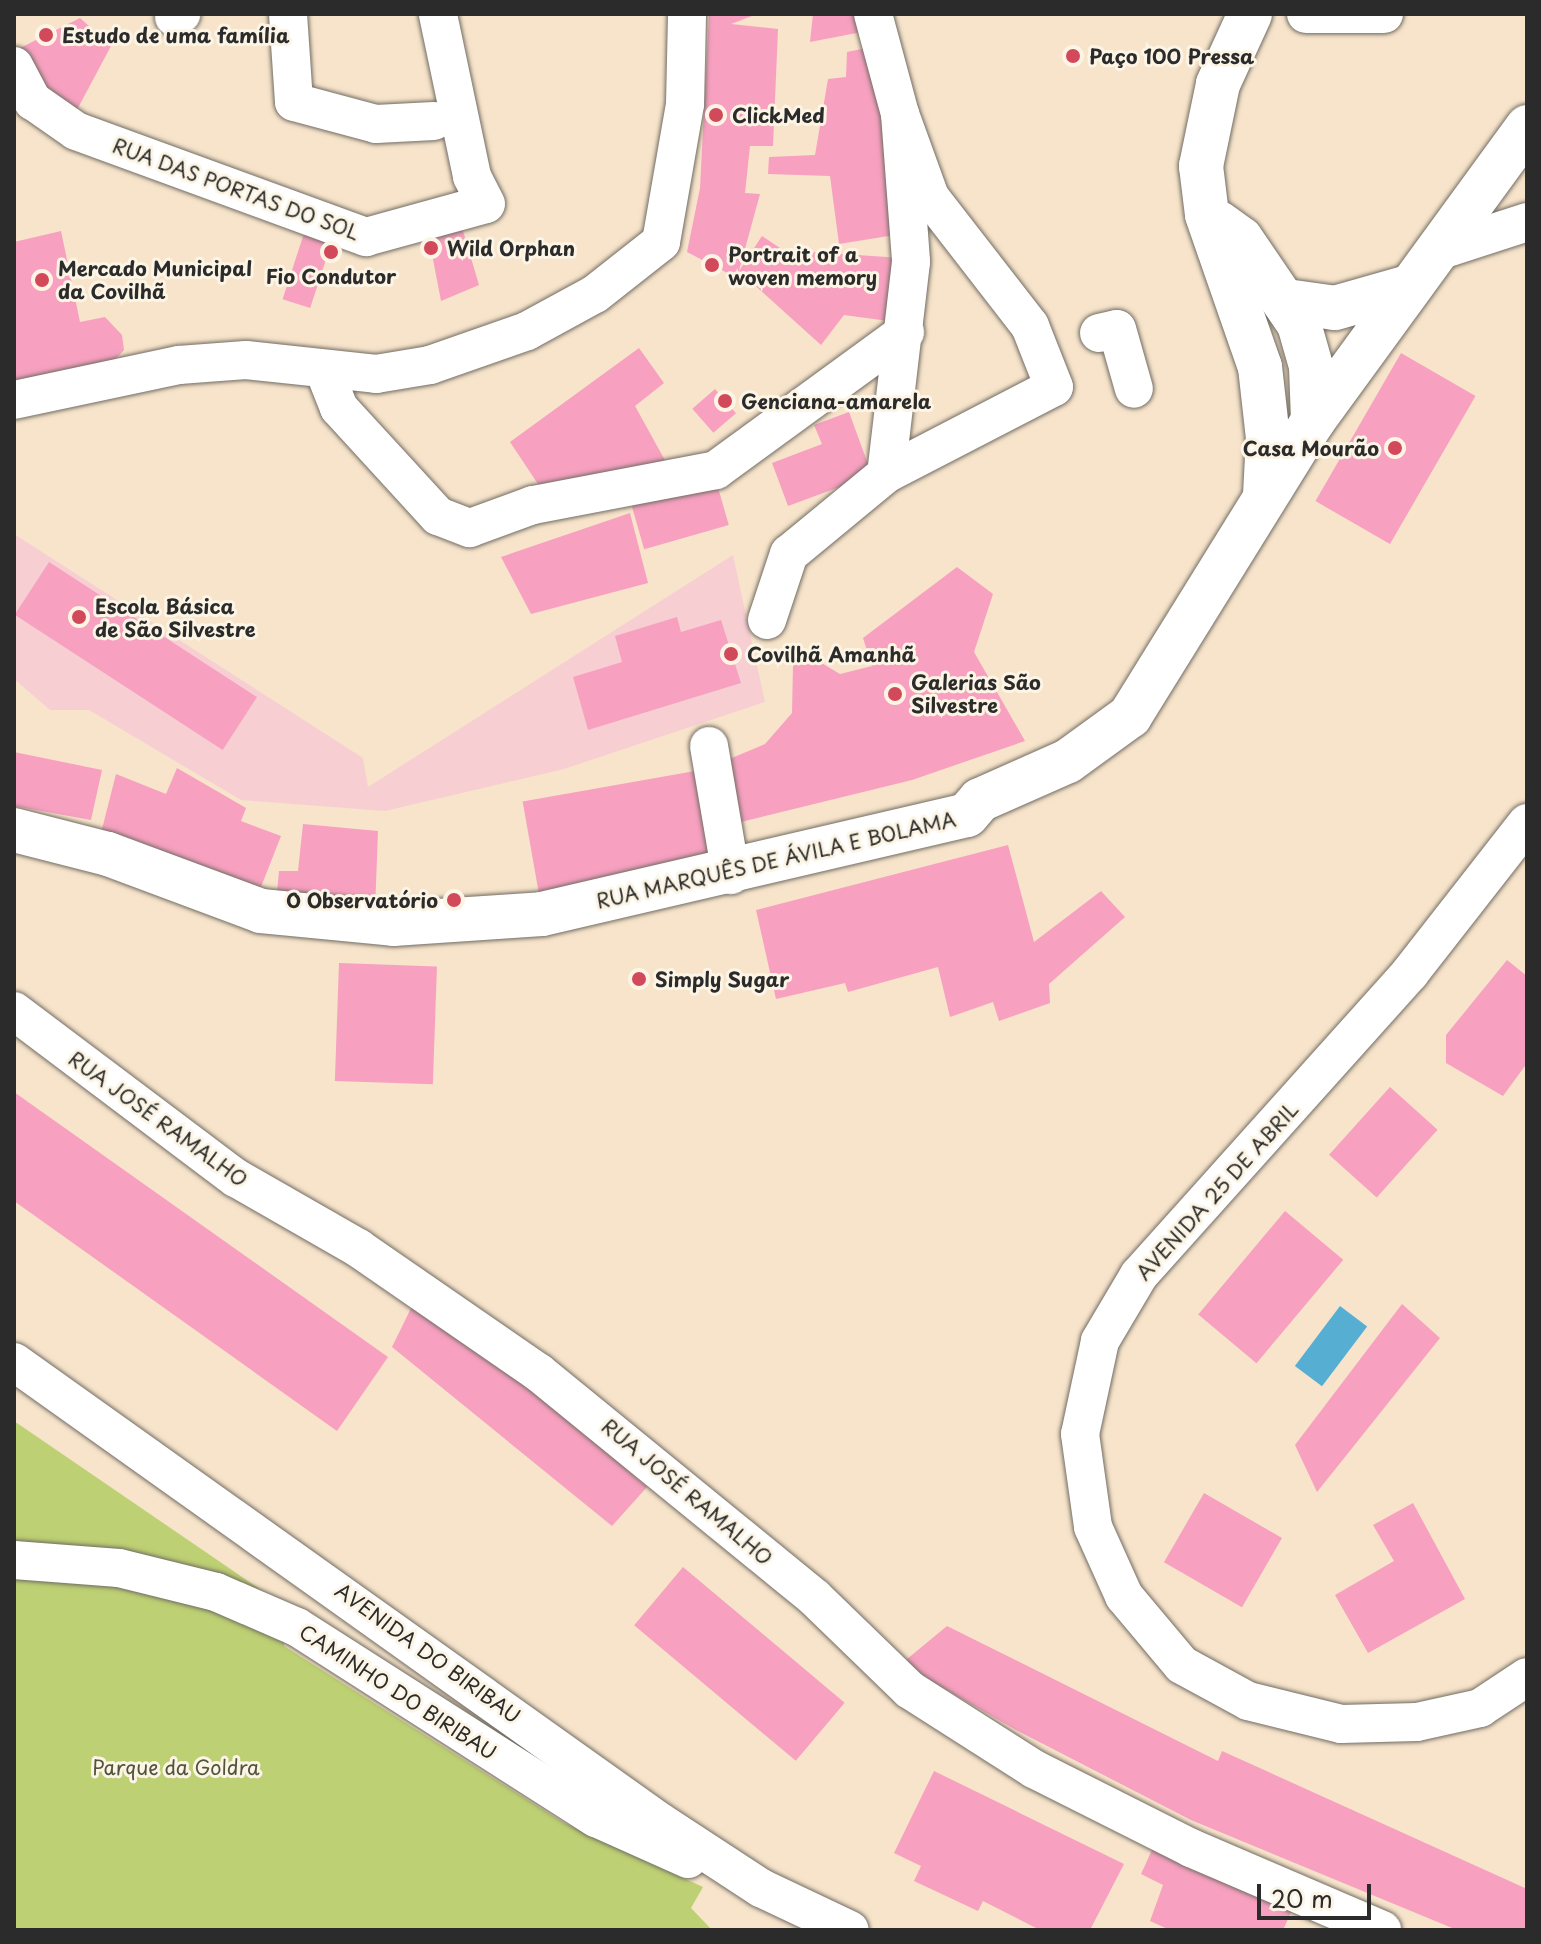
<!DOCTYPE html>
<html>
<head>
<meta charset="utf-8">
<style>
  body { margin:0 }
  #map { position:relative; width:1541px; height:1944px; overflow:hidden; background:#f7e4cb; font-family:"Playpen Sans",sans-serif }
  div>[style] { position:absolute }
  .built>* { inset:0; background:#f7cfd3 }
  .green>* { inset:0; background:#bdd073 }
  .water>* { inset:0; background:#56afd3; transform-origin:0 0 }
  .building>* { inset:0; background:#f7a0c0; transform-origin:0 0 }
  .roads { filter:drop-shadow(0 0 2px #726c63) drop-shadow(0 0 2px #726c63) }
  .minor>* { height:38px; margin:-19px; padding:0 19px; transform-origin:19px; border-radius:19px; background:#fff }
  .major>* { height:44px; margin:-22px; padding:0 22px; transform-origin:22px; border-radius:22px; background:#fff }
  .dots>* { width:22px; height:22px; translate:-50% -50%; box-sizing:border-box; border:4px solid #fcf5e5; border-radius:50% }
  span { translate:-50% -50%; white-space:nowrap; text-align:center; line-height:1.15; -webkit-text-stroke:6px #fcf5e5; paint-order:stroke }
  .poi-label { font-size:20px; color:#2b2b2b; font-weight:700 }
  .left { translate:0 -50%; text-align:left }
  .right { translate:-100% -50%; text-align:right }
  .street-label { font-size:20px; color:#2b2b2b }
  .park-label { font-size:20px; color:#50543d }
  .frame { position:absolute; inset:0; border:16px solid #2b2b2b; pointer-events:none }
  .scale { position:absolute; left:1257px; top:1884px; width:114px; height:36px; box-sizing:border-box; border:4px solid #2b2b2b; border-top:0; padding-left:10px; font-size:24px; line-height:28px; white-space:nowrap; color:#2b2b2b; -webkit-text-stroke:6px #fcf5e5; paint-order:stroke }
</style>
</head>
<body>
<div id="map">
  <div class="built">
    <i style="clip-path:polygon(14px 534px,363px 758px,368px 787px,733px 555px,765px 702px,564px 769px,385px 811px,241px 800px,89px 710px,50px 710px,14px 679px)"></i>
  </div>
  <div class="green">
    <i style="clip-path:polygon(14px 1421px,286px 1607px,284px 1646px,564px 1823px,703px 1887px,691px 1908px,712px 1930px,14px 1930px)"></i>
  </div>
  <div class="water">
    <i style="left:1340px;top:1306px;width:34px;height:75px;rotate:37deg"></i>
  </div>
  <div class="building">
    <i style="clip-path:polygon(709px 14px,757px 14px,731px 24px,778px 29px,773px 146px,750px 146px,745px 193px,760px 194px,737px 278px,687px 252px,700px 188px)"></i>
    <i style="clip-path:polygon(813px 14px,868px 14px,872px 30px,810px 42px)"></i>
    <i style="clip-path:polygon(80px 18px,111px 46px,71px 121px,14px 51px)"></i>
    <i style="clip-path:polygon(876px 46px,907px 233px,839px 244px,830px 176px,768px 174px,769px 157px,815px 155px,828px 79px,846px 77px,847px 52px)"></i>
    <i style="left:307px;top:224px;width:29px;height:79px;rotate:18deg"></i>
    <i style="clip-path:polygon(461px 224px,479px 285px,441px 301px,427px 228px)"></i>
    <i style="clip-path:polygon(61px 231px,80px 322px,105px 317px,122px 335px,124px 350px,113px 362px,14px 381px,14px 242px)"></i>
    <i style="clip-path:polygon(762px 236px,807px 266px,814px 252px,901px 258px,896px 322px,844px 315px,821px 345px,739px 271px)"></i>
    <i style="clip-path:polygon(639px 348px,664px 383px,635px 406px,672px 473px,544px 493px,510px 442px)"></i>
    <i style="left:1401px;top:353px;width:86px;height:171px;rotate:30deg"></i>
    <i style="left:715px;top:389px;width:32px;height:30px;rotate:49deg"></i>
    <i style="clip-path:polygon(849px 412px,872px 475px,788px 506px,772px 463px,822px 444px,814px 425px)"></i>
    <i style="left:715px;top:477px;width:50px;height:88px;rotate:74deg"></i>
    <i style="clip-path:polygon(630px 513px,648px 583px,531px 614px,501px 557px)"></i>
    <i style="left:49px;top:562px;width:248px;height:63px;rotate:33deg"></i>
    <i style="clip-path:polygon(957px 567px,993px 594px,974px 652px,1025px 741px,912px 780px,741px 822px,727px 760px,765px 744px,792px 713px,793px 665px,803px 652px,840px 674px,872px 666px,863px 638px)"></i>
    <i style="clip-path:polygon(677px 617px,681px 632px,721px 620px,741px 683px,588px 730px,573px 677px,622px 662px,615px 636px)"></i>
    <i style="clip-path:polygon(14px 752px,102px 770px,91px 820px,14px 806px)"></i>
    <i style="clip-path:polygon(177px 768px,246px 808px,241px 821px,281px 836px,259px 892px,101px 833px,116px 774px,166px 794px)"></i>
    <i style="left:695px;top:771px;width:97px;height:175px;rotate:80deg"></i>
    <i style="clip-path:polygon(303px 824px,378px 831px,375px 910px,276px 903px,279px 871px,298px 871px)"></i>
    <i style="clip-path:polygon(1008px 845px,1034px 942px,1101px 891px,1125px 917px,1049px 984px,1050px 1003px,999px 1021px,993px 1002px,950px 1017px,938px 967px,848px 992px,845px 983px,776px 999px,756px 910px)"></i>
    <i style="clip-path:polygon(1507px 960px,1527px 976px,1527px 1063px,1503px 1096px,1446px 1063px,1446px 1035px)"></i>
    <i style="left:339px;top:963px;width:98px;height:118px;rotate:2deg"></i>
    <i style="left:1390px;top:1087px;width:64px;height:91px;rotate:42deg"></i>
    <i style="clip-path:polygon(14px 1092px,388px 1357px,337px 1431px,14px 1201px)"></i>
    <i style="left:1285px;top:1211px;width:76px;height:135px;rotate:40deg"></i>
    <i style="clip-path:polygon(416px 1298px,471px 1335px,647px 1487px,612px 1526px,392px 1347px)"></i>
    <i style="clip-path:polygon(1402px 1304px,1440px 1338px,1317px 1492px,1295px 1445px)"></i>
    <i style="left:1204px;top:1493px;width:90px;height:80px;rotate:30deg"></i>
    <i style="clip-path:polygon(1413px 1503px,1465px 1599px,1368px 1653px,1335px 1595px,1394px 1561px,1373px 1525px)"></i>
    <i style="left:683px;top:1567px;width:211px;height:76px;rotate:40deg"></i>
    <i style="clip-path:polygon(947px 1626px,1218px 1761px,1222px 1751px,1527px 1889px,1527px 1930px,1457px 1930px,1191px 1820px,1016px 1730px,901px 1664px)"></i>
    <i style="clip-path:polygon(934px 1771px,1124px 1864px,1090px 1930px,1040px 1930px,983px 1901px,978px 1911px,914px 1881px,921px 1866px,894px 1853px)"></i>
    <i style="clip-path:polygon(1157px 1839px,1293px 1908px,1283px 1930px,1170px 1930px,1150px 1921px,1163px 1885px,1141px 1874px)"></i>
  </div>
  <div class="roads">
    <div class="minor">
      <i style="left:288px;top:14px;width:88px;rotate:86.1deg"></i>
      <i style="left:294px;top:102px;width:85px;rotate:15deg"></i>
      <i style="left:376px;top:124px;width:58px;rotate:-3deg"></i>
      <i style="left:873px;top:14px;width:104px;rotate:74.9deg"></i>
      <i style="left:900px;top:114px;width:148px;rotate:85.7deg"></i>
      <i style="left:911px;top:262px;width:213px;rotate:96.7deg"></i>
      <i style="left:1306px;top:14px;width:78px"></i>
      <i style="left:174px;top:17px;width:8px;rotate:-23deg"></i>
      <i style="left:14px;top:66px;width:40px;rotate:62deg"></i>
      <i style="left:33px;top:101px;width:52px;rotate:34.9deg"></i>
      <i style="left:76px;top:131px;width:309px;rotate:20.1deg"></i>
      <i style="left:366px;top:237px;width:124px;rotate:-15.4deg"></i>
      <i style="left:486px;top:204px;width:31px;rotate:-117deg"></i>
      <i style="left:472px;top:176px;width:166px;rotate:-101.9deg"></i>
      <i style="left:1441px;top:250px;width:90px;rotate:-18deg"></i>
      <i style="left:1099px;top:333px;width:18px;rotate:-13deg"></i>
      <i style="left:1117px;top:329px;width:62px;rotate:74.2deg"></i>
      <i style="left:324px;top:370px;width:41px;rotate:68.5deg"></i>
      <i style="left:339px;top:408px;width:147px;rotate:47.5deg"></i>
      <i style="left:438px;top:516px;width:34px;rotate:21deg"></i>
      <i style="left:470px;top:528px;width:67px;rotate:-20.1deg"></i>
      <i style="left:533px;top:505px;width:186px;rotate:-10.8deg"></i>
      <i style="left:716px;top:470px;width:234px;rotate:-36.1deg"></i>
      <i style="left:14px;top:400px;width:169px;rotate:-12deg"></i>
      <i style="left:179px;top:365px;width:67px;rotate:-4.3deg"></i>
      <i style="left:246px;top:360px;width:131px;rotate:6.1deg"></i>
      <i style="left:376px;top:374px;width:55px;rotate:-9.5deg"></i>
      <i style="left:430px;top:365px;width:103px;rotate:-19.3deg"></i>
      <i style="left:527px;top:331px;width:77px;rotate:-28.6deg"></i>
      <i style="left:595px;top:294px;width:84px;rotate:-38.2deg"></i>
      <i style="left:661px;top:242px;width:140px;rotate:-80.1deg"></i>
      <i style="left:685px;top:104px;width:90px;rotate:-88.7deg"></i>
      <i style="left:767px;top:620px;width:70px;rotate:-71.6deg"></i>
      <i style="left:789px;top:554px;width:126px;rotate:-39.5deg"></i>
      <i style="left:886px;top:474px;width:189px;rotate:-27.4deg"></i>
      <i style="left:1054px;top:387px;width:66px;rotate:-111.5deg"></i>
      <i style="left:1030px;top:326px;width:163px;rotate:-127.8deg"></i>
      <i style="left:930px;top:197px;width:88px;rotate:-109.9deg"></i>
      <i style="left:709px;top:746px;width:131px;rotate:80.3deg"></i>
      <i style="left:1527px;top:823px;width:190px;rotate:128deg"></i>
      <i style="left:1410px;top:973px;width:406px;rotate:131.9deg"></i>
      <i style="left:1139px;top:1275px;width:77px;rotate:120.6deg"></i>
      <i style="left:1100px;top:1341px;width:95px;rotate:102.1deg"></i>
      <i style="left:1080px;top:1434px;width:94px;rotate:82deg"></i>
      <i style="left:1093px;top:1527px;width:76px;rotate:65.8deg"></i>
      <i style="left:1124px;top:1596px;width:90px;rotate:50deg"></i>
      <i style="left:1182px;top:1665px;width:75px;rotate:28.6deg"></i>
      <i style="left:1248px;top:1701px;width:96px;rotate:13.9deg"></i>
      <i style="left:1341px;top:1724px;width:76px;rotate:-1.5deg"></i>
      <i style="left:1417px;top:1722px;width:65px;rotate:-12.5deg"></i>
      <i style="left:1480px;top:1708px;width:56px;rotate:-33.4deg"></i>
      <i style="left:14px;top:1011px;width:278px;rotate:37deg"></i>
      <i style="left:236px;top:1178px;width:141px;rotate:29.8deg"></i>
      <i style="left:358px;top:1248px;width:219px;rotate:34.6deg"></i>
      <i style="left:538px;top:1372px;width:357px;rotate:39.2deg"></i>
      <i style="left:815px;top:1598px;width:132px;rotate:44.1deg"></i>
      <i style="left:910px;top:1690px;width:147px;rotate:32.5deg"></i>
      <i style="left:1034px;top:1769px;width:176px;rotate:26.7deg"></i>
      <i style="left:1191px;top:1848px;width:208px;rotate:23.2deg"></i>
      <i style="left:14px;top:1362px;width:793px;rotate:35.45deg"></i>
      <i style="left:660px;top:1822px;width:121px;rotate:33.2deg"></i>
      <i style="left:761px;top:1888px;width:98px;rotate:25.3deg"></i>
      <i style="left:14px;top:1560px;width:105px;rotate:4.4deg"></i>
      <i style="left:119px;top:1568px;width:100px;rotate:13.9deg"></i>
      <i style="left:216px;top:1592px;width:88px;rotate:23.4deg"></i>
      <i style="left:297px;top:1627px;width:355px;rotate:32.6deg"></i>
      <i style="left:596px;top:1818px;width:101px;rotate:24deg"></i>
    </div>
    <div class="major">
      <i style="left:1250px;top:14px;width:77px;rotate:114.6deg"></i>
      <i style="left:1218px;top:84px;width:84px;rotate:101.7deg"></i>
      <i style="left:1201px;top:166px;width:49px;rotate:83deg"></i>
      <i style="left:1207px;top:215px;width:161px;rotate:70.8deg"></i>
      <i style="left:1260px;top:367px;width:71px;rotate:83.6deg"></i>
      <i style="left:1268px;top:438px;width:58px;rotate:93deg"></i>
      <i style="left:1219px;top:223px;width:27px;rotate:36deg"></i>
      <i style="left:1241px;top:239px;width:103px;rotate:55.7deg"></i>
      <i style="left:1299px;top:324px;width:44px;rotate:74.1deg"></i>
      <i style="left:1311px;top:366px;width:55px;rotate:87.9deg"></i>
      <i style="left:1286px;top:301px;width:49px;rotate:8.1deg"></i>
      <i style="left:1335px;top:308px;width:73px;rotate:-15.9deg"></i>
      <i style="left:14px;top:830px;width:97px;rotate:14.3deg"></i>
      <i style="left:108px;top:854px;width:163px;rotate:20.4deg"></i>
      <i style="left:261px;top:911px;width:133px;rotate:5.6deg"></i>
      <i style="left:393px;top:924px;width:149px;rotate:-3.8deg"></i>
      <i style="left:542px;top:914px;width:436px;rotate:-13.1deg"></i>
      <i style="left:967px;top:815px;width:20px;rotate:-49deg"></i>
      <i style="left:980px;top:800px;width:96px;rotate:-23.9deg"></i>
      <i style="left:1068px;top:761px;width:77px;rotate:-36deg"></i>
      <i style="left:1130px;top:716px;width:347px;rotate:-58.2deg"></i>
      <i style="left:1313px;top:421px;width:364px;rotate:-53.9deg"></i>
    </div>
  </div>
  <div class="dots">
    <i style="left:46px;top:35px;background:#d1495b"></i>
    <i style="left:1073px;top:56px;background:#d1495b"></i>
    <i style="left:716px;top:115px;background:#d1495b"></i>
    <i style="left:431px;top:248px;background:#d1495b"></i>
    <i style="left:331px;top:252px;background:#d1495b"></i>
    <i style="left:712px;top:265px;background:#d1495b"></i>
    <i style="left:42px;top:280px;background:#d1495b"></i>
    <i style="left:725px;top:401px;background:#d1495b"></i>
    <i style="left:1395px;top:448px;background:#d1495b"></i>
    <i style="left:79px;top:617px;background:#d1495b"></i>
    <i style="left:731px;top:654px;background:#d1495b"></i>
    <i style="left:895px;top:694px;background:#d1495b"></i>
    <i style="left:454px;top:900px;background:#d1495b"></i>
    <i style="left:639px;top:979px;background:#d1495b"></i>
  </div>
  <div class="poi-label">
    <span class="left" style="left:62px;top:35px">Estudo de uma família</span>
    <span class="left" style="left:1089px;top:56px">Paço 100 Pressa</span>
    <span class="left" style="left:732px;top:115px">ClickMed</span>
    <span class="left" style="left:447px;top:248px">Wild Orphan</span>
    <span class="left" style="left:728px;top:266px">Portrait of a<br>woven memory</span>
    <span class="left" style="left:58px;top:280px">Mercado Municipal<br>da Covilhã</span>
    <span style="left:331px;top:276px">Fio Condutor</span>
    <span class="left" style="left:741px;top:401px">Genciana-amarela</span>
    <span class="right" style="left:1379px;top:448px">Casa Mourão</span>
    <span class="left" style="left:95px;top:618px">Escola Básica<br>de São Silvestre</span>
    <span class="left" style="left:747px;top:654px">Covilhã Amanhã</span>
    <span class="left" style="left:911px;top:694px">Galerias São<br>Silvestre</span>
    <span class="right" style="left:438px;top:900px">O Observatório</span>
    <span class="left" style="left:655px;top:979px">Simply Sugar</span>
  </div>
  <div class="street-label">
    <span style="left:236px;top:189px;rotate:20deg">RUA DAS PORTAS DO SOL</span>
    <span style="left:776px;top:860px;rotate:-13deg">RUA MARQUÊS DE ÁVILA E BOLAMA</span>
    <span style="left:158px;top:1119px;rotate:36deg">RUA JOSÉ RAMALHO</span>
    <span style="left:1217px;top:1191px;rotate:-48deg">AVENIDA 25 DE ABRIL</span>
    <span style="left:687px;top:1492px;rotate:40deg">RUA JOSÉ RAMALHO</span>
    <span style="left:428px;top:1653px;rotate:36deg">AVENIDA DO BIRIBAU</span>
    <span style="left:398px;top:1692px;rotate:33deg">CAMINHO DO BIRIBAU</span>
  </div>
  <div class="park-label">
    <span style="left:176px;top:1767px">Parque da Goldra</span>
  </div>
  <div class="frame"></div>
  <div class="scale">20 m</div>
</div>
</body>
</html>
